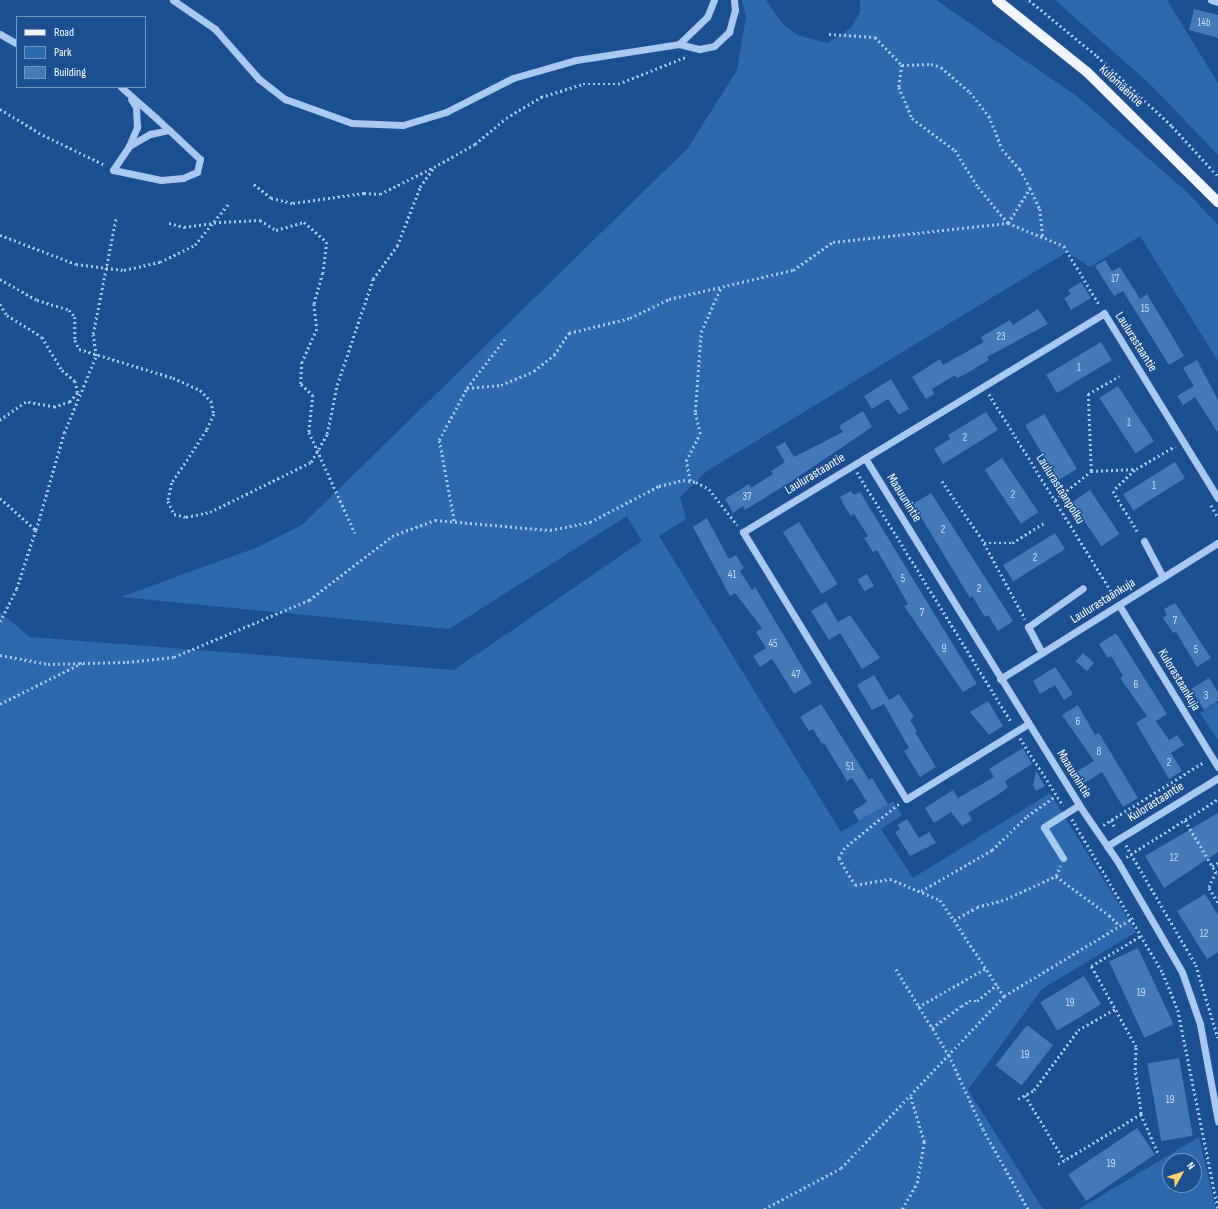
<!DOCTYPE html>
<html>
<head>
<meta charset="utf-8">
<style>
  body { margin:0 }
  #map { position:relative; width:1218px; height:1209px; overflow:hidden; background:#1b4f8f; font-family:"Sofia Sans Condensed",sans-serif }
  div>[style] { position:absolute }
  .green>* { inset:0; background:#2e69ad }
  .building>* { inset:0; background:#4478b7; transform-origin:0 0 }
  .path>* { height:2.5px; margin-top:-1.25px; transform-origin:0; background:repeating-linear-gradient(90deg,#a9c9ee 0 2px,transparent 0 5px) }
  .minor>* { height:7px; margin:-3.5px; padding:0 3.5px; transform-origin:3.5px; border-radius:3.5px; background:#a9c9ee }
  .major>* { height:10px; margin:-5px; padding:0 5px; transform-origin:5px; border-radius:5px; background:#f0f6ff }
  span { translate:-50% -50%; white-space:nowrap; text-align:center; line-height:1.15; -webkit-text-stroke:3px #1b4f8f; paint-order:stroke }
  .number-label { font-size:11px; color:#d0dded }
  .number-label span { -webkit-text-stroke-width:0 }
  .street-label { font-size:13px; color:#fff }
  .legend { position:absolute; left:16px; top:16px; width:130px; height:72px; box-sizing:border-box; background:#1b4f8f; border:1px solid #7695bc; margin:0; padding:5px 7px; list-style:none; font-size:12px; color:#fff }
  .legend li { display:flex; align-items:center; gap:8px; height:20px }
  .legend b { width:20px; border:1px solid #7695bc }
  .north { position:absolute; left:1162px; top:1153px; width:40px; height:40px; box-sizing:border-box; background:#1b4f8f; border:1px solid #7695bc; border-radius:50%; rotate:51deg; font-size:11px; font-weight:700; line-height:16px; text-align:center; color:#fff }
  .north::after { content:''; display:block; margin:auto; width:14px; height:18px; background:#ffd166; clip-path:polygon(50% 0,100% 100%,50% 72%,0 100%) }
</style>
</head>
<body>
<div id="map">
  <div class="green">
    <i style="clip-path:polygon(742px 0,766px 0,782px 23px,797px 35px,827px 43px,851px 28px,860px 12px,860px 0,936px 0,1078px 97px,1188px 193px,1218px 225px,1218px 361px,1140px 236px,1090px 267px,1067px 252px,707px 471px,680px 497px,686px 519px,659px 536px,841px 832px,893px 801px,902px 815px,881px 829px,913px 878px,1050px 793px,1136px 932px,1042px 989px,968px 1090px,1043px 1209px,0 1209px,0 612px,30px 637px,454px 670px,642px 541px,627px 516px,449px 629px,121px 597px,258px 547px,302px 525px,688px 148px,737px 70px,746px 17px)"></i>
    <i style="clip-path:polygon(1055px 0,1167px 0,1218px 83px,1218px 155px,1151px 85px)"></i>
    <i style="clip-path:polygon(1218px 702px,1218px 740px,1200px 713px)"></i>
    <i style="clip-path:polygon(evenodd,1199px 1137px,1216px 1209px,1079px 1209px,1199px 1137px,1170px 1161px,1194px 1161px,1194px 1185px,1170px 1185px,1170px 1161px)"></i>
  </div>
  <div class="building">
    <i style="clip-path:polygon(1194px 9px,1218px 15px,1218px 38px,1189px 30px)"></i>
    <i style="clip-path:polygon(1105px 260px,1112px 271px,1120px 267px,1140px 299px,1147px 294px,1184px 356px,1169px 365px,1123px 291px,1114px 296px,1095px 266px)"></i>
    <i style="clip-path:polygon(1081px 282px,1091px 298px,1071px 310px,1064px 298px,1071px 294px,1068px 290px)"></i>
    <i style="clip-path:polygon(1038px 309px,1048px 324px,987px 357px,989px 360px,964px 375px,957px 378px,955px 375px,932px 389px,934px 394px,926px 399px,912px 377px,940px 359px,943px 365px,984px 342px,981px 337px,1010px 320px,1013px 325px)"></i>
    <i style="left:1101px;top:342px;width:21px;height:64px;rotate:59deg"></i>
    <i style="clip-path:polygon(1197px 360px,1218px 400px,1218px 433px,1195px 397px,1183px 405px,1177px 396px,1194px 386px,1183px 368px)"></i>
    <i style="clip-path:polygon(891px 379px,909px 409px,899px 415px,888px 399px,872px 409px,864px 396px)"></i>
    <i style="left:1118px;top:386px;width:66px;height:22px;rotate:57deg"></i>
    <i style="clip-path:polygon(863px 411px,872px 427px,792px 481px,745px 510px,743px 506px,733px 513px,725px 499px,749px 484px,751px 488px,773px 474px,771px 471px,785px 462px,776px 447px,785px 442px,794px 457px,843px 432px,839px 426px)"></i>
    <i style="clip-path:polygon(986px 412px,998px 430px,943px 464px,934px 449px,950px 439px,948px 435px)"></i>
    <i style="left:1044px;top:414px;width:64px;height:22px;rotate:59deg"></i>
    <i style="left:1002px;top:458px;width:65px;height:21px;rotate:56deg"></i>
    <i style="left:1175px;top:462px;width:19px;height:61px;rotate:58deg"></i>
    <i style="left:1090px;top:490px;width:53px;height:22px;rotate:56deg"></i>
    <i style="clip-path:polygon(851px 491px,854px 495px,860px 492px,977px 684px,963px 692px,904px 606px,908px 604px,877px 550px,873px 552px,864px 538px,868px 536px,854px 514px,851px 516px,842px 502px,840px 497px)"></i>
    <i style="clip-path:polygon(931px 493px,1013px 621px,998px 631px,988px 615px,985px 617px,972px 596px,970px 598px,913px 504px)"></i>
    <i style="clip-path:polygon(707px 518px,729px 559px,736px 555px,744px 568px,740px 571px,752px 590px,755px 587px,812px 683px,794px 694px,772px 659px,760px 667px,753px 656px,766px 648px,756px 632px,762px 628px,735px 593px,730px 596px,693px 527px)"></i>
    <i style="left:799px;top:522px;width:73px;height:19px;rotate:58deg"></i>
    <i style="left:1055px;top:533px;width:19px;height:61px;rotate:58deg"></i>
    <i style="left:867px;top:574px;width:14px;height:11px;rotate:60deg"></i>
    <i style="clip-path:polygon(826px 602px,838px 622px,850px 615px,880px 658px,862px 669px,840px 633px,829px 640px,811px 611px)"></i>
    <i style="clip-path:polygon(1175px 603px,1211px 658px,1197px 667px,1176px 632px,1173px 633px,1163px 618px,1167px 615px,1164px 609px)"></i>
    <i style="clip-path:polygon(1116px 633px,1167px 714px,1156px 721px,1169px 740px,1177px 735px,1184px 745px,1171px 753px,1182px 771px,1169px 779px,1136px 723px,1147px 716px,1120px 678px,1123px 676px,1111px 656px,1108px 658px,1099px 644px)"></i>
    <i style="left:1083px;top:653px;width:15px;height:11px;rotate:42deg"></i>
    <i style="clip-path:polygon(1055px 667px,1073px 694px,1064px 700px,1055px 685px,1040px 694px,1033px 681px)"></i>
    <i style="clip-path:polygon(874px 675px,889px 700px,899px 694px,914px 717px,910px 720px,917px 731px,915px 732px,936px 767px,920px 777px,904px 751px,909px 748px,884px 704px,872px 710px,857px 685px)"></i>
    <i style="clip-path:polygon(1209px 678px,1218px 692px,1218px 701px,1204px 710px,1191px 689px)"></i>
    <i style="clip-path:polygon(988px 701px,1003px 726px,989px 735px,970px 712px)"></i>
    <i style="clip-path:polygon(821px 704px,869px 780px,872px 778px,888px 804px,859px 821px,853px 811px,867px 802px,852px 778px,847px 781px,824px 743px,822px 744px,813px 729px,809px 731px,800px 717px)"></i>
    <i style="clip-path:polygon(1078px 705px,1095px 735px,1099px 733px,1138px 798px,1123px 807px,1102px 772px,1083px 784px,1076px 772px,1094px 761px,1062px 715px)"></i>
    <i style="clip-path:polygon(1023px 748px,1032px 764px,1005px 781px,1008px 787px,1002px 792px,968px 813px,972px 820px,962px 826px,951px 812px,934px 823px,925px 808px,953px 790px,958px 798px,994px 777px,989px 769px)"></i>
    <i style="clip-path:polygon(1036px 771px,1045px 786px,1036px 791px,1033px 785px)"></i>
    <i style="clip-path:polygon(1218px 813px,1218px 852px,1164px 888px,1145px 856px)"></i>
    <i style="clip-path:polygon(907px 819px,919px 838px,929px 832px,936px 843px,910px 856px,895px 832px,900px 829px,897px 825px)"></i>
    <i style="clip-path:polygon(1205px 894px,1218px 915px,1218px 952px,1207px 959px,1177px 911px)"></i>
    <i style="left:1138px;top:948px;width:84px;height:32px;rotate:65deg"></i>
    <i style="left:1084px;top:976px;width:33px;height:51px;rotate:59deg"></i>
    <i style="left:1027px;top:1025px;width:33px;height:51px;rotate:38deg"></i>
    <i style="left:1179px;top:1058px;width:79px;height:32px;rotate:80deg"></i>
    <i style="left:1137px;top:1128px;width:32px;height:83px;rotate:56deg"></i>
  </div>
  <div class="path">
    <i style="left:1029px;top:0;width:88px;rotate:39.5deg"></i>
    <i style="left:1097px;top:56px;width:103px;rotate:43deg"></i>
    <i style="left:1172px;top:126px;width:68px;rotate:47.4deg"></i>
    <i style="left:829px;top:34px;width:46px;rotate:3.7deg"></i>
    <i style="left:875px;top:37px;width:39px;rotate:46deg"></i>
    <i style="left:902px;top:65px;width:29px;rotate:-2deg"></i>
    <i style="left:931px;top:64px;width:10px;rotate:17deg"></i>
    <i style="left:941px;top:67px;width:38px;rotate:41deg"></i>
    <i style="left:970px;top:92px;width:31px;rotate:52deg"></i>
    <i style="left:989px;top:116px;width:35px;rotate:68deg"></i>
    <i style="left:1002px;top:149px;width:27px;rotate:48deg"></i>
    <i style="left:1020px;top:169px;width:21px;rotate:62deg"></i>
    <i style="left:1030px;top:188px;width:23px;rotate:65deg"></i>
    <i style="left:1040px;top:209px;width:27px;rotate:84deg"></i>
    <i style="left:902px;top:65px;width:22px;rotate:98deg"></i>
    <i style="left:899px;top:87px;width:34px;rotate:67deg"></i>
    <i style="left:912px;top:118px;width:54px;rotate:36.7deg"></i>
    <i style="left:955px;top:150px;width:44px;rotate:58.1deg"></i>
    <i style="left:978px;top:187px;width:47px;rotate:50.2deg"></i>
    <i style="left:1008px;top:223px;width:41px;rotate:-57.8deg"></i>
    <i style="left:0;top:109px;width:50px;rotate:31.2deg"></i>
    <i style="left:43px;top:135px;width:69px;rotate:25.8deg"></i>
    <i style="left:254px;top:184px;width:22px;rotate:39deg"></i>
    <i style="left:271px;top:198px;width:23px;rotate:13deg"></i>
    <i style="left:293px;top:203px;width:72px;rotate:-8deg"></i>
    <i style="left:364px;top:193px;width:16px;rotate:4deg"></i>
    <i style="left:380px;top:194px;width:60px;rotate:-26.6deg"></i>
    <i style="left:169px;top:223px;width:16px;rotate:15deg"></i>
    <i style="left:184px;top:227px;width:35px;rotate:-8deg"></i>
    <i style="left:219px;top:222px;width:41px;rotate:-2.8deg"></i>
    <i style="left:260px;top:220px;width:19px;rotate:32deg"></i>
    <i style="left:276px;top:230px;width:29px;rotate:-16deg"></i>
    <i style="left:304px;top:222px;width:30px;rotate:41deg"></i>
    <i style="left:327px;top:242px;width:31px;rotate:97deg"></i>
    <i style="left:323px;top:273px;width:32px;rotate:106deg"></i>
    <i style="left:314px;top:304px;width:25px;rotate:83deg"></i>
    <i style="left:317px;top:329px;width:36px;rotate:114deg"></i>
    <i style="left:302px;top:362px;width:22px;rotate:93deg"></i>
    <i style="left:301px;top:384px;width:16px;rotate:43deg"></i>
    <i style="left:313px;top:395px;width:37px;rotate:96deg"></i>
    <i style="left:309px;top:432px;width:111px;rotate:65.5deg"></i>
    <i style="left:0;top:235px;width:81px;rotate:20.9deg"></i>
    <i style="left:76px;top:264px;width:48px;rotate:7.1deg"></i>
    <i style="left:124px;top:270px;width:37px;rotate:-13deg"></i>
    <i style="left:160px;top:262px;width:39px;rotate:-26deg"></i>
    <i style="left:195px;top:245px;width:54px;rotate:-51deg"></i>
    <i style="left:0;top:279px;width:43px;rotate:29.6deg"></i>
    <i style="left:37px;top:300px;width:34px;rotate:17deg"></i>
    <i style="left:69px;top:310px;width:9px;rotate:49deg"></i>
    <i style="left:75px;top:317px;width:23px;rotate:90deg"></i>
    <i style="left:75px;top:340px;width:10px;rotate:66deg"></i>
    <i style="left:79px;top:349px;width:98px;rotate:17.1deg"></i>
    <i style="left:173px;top:378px;width:30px;rotate:24deg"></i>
    <i style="left:200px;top:390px;width:16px;rotate:45deg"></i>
    <i style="left:211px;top:401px;width:13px;rotate:77deg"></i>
    <i style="left:214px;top:414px;width:17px;rotate:114deg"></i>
    <i style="left:207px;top:430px;width:64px;rotate:123.4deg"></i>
    <i style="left:172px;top:483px;width:18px;rotate:103deg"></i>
    <i style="left:168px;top:501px;width:14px;rotate:65deg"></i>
    <i style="left:174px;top:514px;width:12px;rotate:14deg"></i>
    <i style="left:186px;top:517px;width:25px;rotate:-12deg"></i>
    <i style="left:210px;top:512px;width:113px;rotate:-26.3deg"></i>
    <i style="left:311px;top:462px;width:32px;rotate:-60deg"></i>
    <i style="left:327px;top:434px;width:50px;rotate:-78.5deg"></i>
    <i style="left:337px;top:385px;width:112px;rotate:-71.2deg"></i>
    <i style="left:373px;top:279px;width:41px;rotate:-54deg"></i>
    <i style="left:397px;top:246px;width:63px;rotate:-68.7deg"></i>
    <i style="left:420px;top:187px;width:24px;rotate:-55deg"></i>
    <i style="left:434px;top:167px;width:47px;rotate:-29.3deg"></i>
    <i style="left:475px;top:144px;width:40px;rotate:-40deg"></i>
    <i style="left:506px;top:118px;width:41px;rotate:-31deg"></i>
    <i style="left:541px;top:97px;width:44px;rotate:-17.2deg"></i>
    <i style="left:583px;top:84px;width:35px"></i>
    <i style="left:618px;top:84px;width:75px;rotate:-21.8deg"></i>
    <i style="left:0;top:304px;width:13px;rotate:58deg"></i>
    <i style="left:7px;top:315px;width:41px;rotate:32.2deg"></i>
    <i style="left:42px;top:337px;width:39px;rotate:59deg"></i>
    <i style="left:62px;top:370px;width:17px;rotate:40deg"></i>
    <i style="left:75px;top:381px;width:12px;rotate:76deg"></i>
    <i style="left:78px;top:393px;width:12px;rotate:132deg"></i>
    <i style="left:70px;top:402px;width:16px;rotate:162deg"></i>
    <i style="left:55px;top:407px;width:29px;rotate:-170deg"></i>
    <i style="left:26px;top:402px;width:32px;rotate:145deg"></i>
    <i style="left:467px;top:388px;width:34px;rotate:-5deg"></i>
    <i style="left:501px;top:385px;width:36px;rotate:-23deg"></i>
    <i style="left:534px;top:371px;width:26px;rotate:-39deg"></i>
    <i style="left:554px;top:355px;width:27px;rotate:-56deg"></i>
    <i style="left:569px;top:333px;width:63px;rotate:-13.8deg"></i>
    <i style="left:630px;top:318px;width:43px;rotate:-26deg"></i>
    <i style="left:669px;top:299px;width:127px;rotate:-13.2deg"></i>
    <i style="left:793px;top:270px;width:49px;rotate:-35deg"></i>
    <i style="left:833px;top:242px;width:176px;rotate:-6.2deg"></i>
    <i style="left:1008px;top:223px;width:61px;rotate:22.3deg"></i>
    <i style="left:1064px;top:246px;width:70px;rotate:59deg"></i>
    <i style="left:989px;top:394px;width:239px;rotate:58.2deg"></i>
    <i style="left:1135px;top:470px;width:30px;rotate:136deg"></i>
    <i style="left:1113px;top:491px;width:50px;rotate:58.8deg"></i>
    <i style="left:1091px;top:471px;width:45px;rotate:-2.5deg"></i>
    <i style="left:1136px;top:469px;width:45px;rotate:-30.5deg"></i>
    <i style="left:857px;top:472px;width:295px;rotate:58.3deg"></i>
    <i style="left:690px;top:481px;width:20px;rotate:-101deg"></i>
    <i style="left:686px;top:461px;width:30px;rotate:-63deg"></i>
    <i style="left:700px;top:434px;width:23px;rotate:-103deg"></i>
    <i style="left:695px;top:412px;width:80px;rotate:-85.7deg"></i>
    <i style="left:701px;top:332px;width:49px;rotate:-66deg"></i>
    <i style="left:942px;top:481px;width:70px;rotate:55.4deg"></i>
    <i style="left:982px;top:539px;width:91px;rotate:61.7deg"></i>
    <i style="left:0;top:498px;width:48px;rotate:41.6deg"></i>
    <i style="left:36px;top:530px;width:62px;rotate:107.9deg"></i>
    <i style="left:17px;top:589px;width:38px;rotate:117deg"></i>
    <i style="left:1055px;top:500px;width:46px;rotate:-38.9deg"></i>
    <i style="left:1091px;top:471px;width:77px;rotate:-92.2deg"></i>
    <i style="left:1088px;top:394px;width:36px;rotate:-30deg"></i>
    <i style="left:1211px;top:505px;width:14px;rotate:60deg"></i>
    <i style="left:454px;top:521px;width:82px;rotate:-100.5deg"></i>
    <i style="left:439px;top:440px;width:59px;rotate:-61.7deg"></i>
    <i style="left:467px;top:388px;width:62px;rotate:-52.2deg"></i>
    <i style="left:36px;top:530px;width:101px;rotate:-73.9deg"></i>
    <i style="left:64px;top:433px;width:83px;rotate:-67.4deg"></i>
    <i style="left:96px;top:356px;width:22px;rotate:-98deg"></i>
    <i style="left:93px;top:334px;width:118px;rotate:-78.8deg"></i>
    <i style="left:984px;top:543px;width:28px"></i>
    <i style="left:1012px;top:543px;width:38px;rotate:-32deg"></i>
    <i style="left:0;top:655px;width:49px;rotate:10.6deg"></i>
    <i style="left:48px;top:664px;width:79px;rotate:-1.5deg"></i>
    <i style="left:127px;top:662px;width:47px;rotate:-6.1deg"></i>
    <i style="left:174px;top:657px;width:147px;rotate:-22.9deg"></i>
    <i style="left:309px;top:600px;width:105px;rotate:-37.6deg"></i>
    <i style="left:392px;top:536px;width:46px;rotate:-20.4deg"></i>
    <i style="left:435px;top:520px;width:115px;rotate:5deg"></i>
    <i style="left:550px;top:530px;width:41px;rotate:-11.3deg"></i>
    <i style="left:590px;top:522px;width:78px;rotate:-27.6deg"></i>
    <i style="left:659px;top:486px;width:25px;rotate:-14deg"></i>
    <i style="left:683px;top:480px;width:13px;rotate:9deg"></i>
    <i style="left:696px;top:482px;width:15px;rotate:28deg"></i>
    <i style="left:709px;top:489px;width:46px;rotate:52.1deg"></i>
    <i style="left:0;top:704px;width:92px;rotate:-26.6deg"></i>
    <i style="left:1020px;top:738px;width:80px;rotate:57.3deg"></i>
    <i style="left:899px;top:804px;width:70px;rotate:140.8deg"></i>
    <i style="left:845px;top:848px;width:12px;rotate:121deg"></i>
    <i style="left:839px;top:858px;width:31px;rotate:59deg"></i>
    <i style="left:855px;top:885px;width:36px;rotate:-10deg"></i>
    <i style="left:890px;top:879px;width:54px;rotate:22.8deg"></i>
    <i style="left:940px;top:900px;width:24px;rotate:55deg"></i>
    <i style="left:954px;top:920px;width:26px;rotate:-29deg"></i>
    <i style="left:977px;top:907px;width:30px;rotate:-15deg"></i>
    <i style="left:1006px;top:899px;width:55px;rotate:-24.7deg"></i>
    <i style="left:1056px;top:876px;width:66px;rotate:36.3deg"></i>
    <i style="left:1109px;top:915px;width:14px;rotate:45deg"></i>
    <i style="left:1072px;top:819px;width:179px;rotate:59.4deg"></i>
    <i style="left:1163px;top:973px;width:40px;rotate:68deg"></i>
    <i style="left:1178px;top:1010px;width:203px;rotate:78.6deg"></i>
    <i style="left:1111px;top:820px;width:10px;rotate:61deg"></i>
    <i style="left:1185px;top:820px;width:61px;rotate:59.2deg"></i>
    <i style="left:1216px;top:872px;width:17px;rotate:114deg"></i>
    <i style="left:1209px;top:888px;width:17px;rotate:57deg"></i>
    <i style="left:1103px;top:825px;width:119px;rotate:-32deg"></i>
    <i style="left:1126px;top:845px;width:139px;rotate:59.7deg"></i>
    <i style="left:1196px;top:965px;width:76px;rotate:73.2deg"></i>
    <i style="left:1126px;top:857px;width:109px;rotate:-32.2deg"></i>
    <i style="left:1212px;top:866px;width:7px;rotate:-27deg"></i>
    <i style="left:1056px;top:876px;width:11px;rotate:-68deg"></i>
    <i style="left:921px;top:891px;width:82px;rotate:-30deg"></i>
    <i style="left:992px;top:850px;width:49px;rotate:-44.2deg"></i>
    <i style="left:1027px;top:816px;width:35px;rotate:-35deg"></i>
    <i style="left:954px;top:920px;width:91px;rotate:56.7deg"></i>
    <i style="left:896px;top:969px;width:101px;rotate:58.4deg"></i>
    <i style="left:949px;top:1055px;width:81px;rotate:65.3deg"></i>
    <i style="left:983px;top:1129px;width:92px;rotate:60.6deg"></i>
    <i style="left:918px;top:1007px;width:78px;rotate:-29.8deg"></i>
    <i style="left:932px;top:1028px;width:36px;rotate:-37deg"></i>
    <i style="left:961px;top:1006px;width:9px;rotate:-32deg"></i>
    <i style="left:969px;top:1001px;width:8px"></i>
    <i style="left:977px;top:1001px;width:26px;rotate:-40deg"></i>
    <i style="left:1025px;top:1095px;width:76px;rotate:59deg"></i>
    <i style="left:1018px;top:1099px;width:18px;rotate:-29deg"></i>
    <i style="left:1034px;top:1090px;width:74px;rotate:-53.7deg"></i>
    <i style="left:1078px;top:1030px;width:43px;rotate:-29.6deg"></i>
    <i style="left:1141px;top:1114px;width:45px;rotate:66.3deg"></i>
    <i style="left:1058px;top:1164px;width:97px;rotate:-31.1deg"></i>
    <i style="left:1141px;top:1114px;width:44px;rotate:-97.8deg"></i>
    <i style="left:1135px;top:1070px;width:23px;rotate:-88deg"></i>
    <i style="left:1136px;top:1047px;width:93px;rotate:-119.1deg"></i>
    <i style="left:1091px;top:966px;width:60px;rotate:-31.3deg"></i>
    <i style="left:764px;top:1209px;width:87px;rotate:-28deg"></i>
    <i style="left:841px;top:1168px;width:237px;rotate:-46.5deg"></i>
    <i style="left:1004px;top:996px;width:151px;rotate:-31.2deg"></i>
    <i style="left:902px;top:1209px;width:30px;rotate:-60deg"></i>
    <i style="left:917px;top:1183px;width:42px;rotate:-80.3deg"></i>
    <i style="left:924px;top:1142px;width:49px;rotate:-106.6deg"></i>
  </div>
  <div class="minor">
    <i style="left:173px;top:0;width:51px;rotate:34.6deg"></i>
    <i style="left:215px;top:29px;width:67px;rotate:48.7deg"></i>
    <i style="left:259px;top:79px;width:33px;rotate:38deg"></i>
    <i style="left:285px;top:99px;width:71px;rotate:19.7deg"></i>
    <i style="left:352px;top:123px;width:51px;rotate:2.2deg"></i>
    <i style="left:403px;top:125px;width:45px;rotate:-16.8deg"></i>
    <i style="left:446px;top:112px;width:75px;rotate:-26.9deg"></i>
    <i style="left:513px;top:78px;width:66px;rotate:-15.9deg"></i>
    <i style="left:576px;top:60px;width:104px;rotate:-8.8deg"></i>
    <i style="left:714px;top:0;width:18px;rotate:112deg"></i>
    <i style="left:707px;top:17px;width:39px;rotate:136deg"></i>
    <i style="left:679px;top:44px;width:21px;rotate:14deg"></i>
    <i style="left:699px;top:49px;width:15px;rotate:-11deg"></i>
    <i style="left:714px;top:46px;width:21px;rotate:-43deg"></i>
    <i style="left:729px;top:32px;width:23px;rotate:-75deg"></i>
    <i style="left:735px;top:10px;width:10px;rotate:-96deg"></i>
    <i style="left:1211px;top:0;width:7px;rotate:16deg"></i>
    <i style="left:0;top:34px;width:20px;rotate:30deg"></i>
    <i style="left:121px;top:87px;width:47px;rotate:41.5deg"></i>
    <i style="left:156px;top:118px;width:18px;rotate:43deg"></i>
    <i style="left:169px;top:130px;width:42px;rotate:43.1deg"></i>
    <i style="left:200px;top:159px;width:13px;rotate:103deg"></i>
    <i style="left:197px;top:172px;width:15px;rotate:157deg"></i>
    <i style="left:183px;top:178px;width:22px;rotate:175deg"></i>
    <i style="left:161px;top:180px;width:49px;rotate:-168.2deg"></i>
    <i style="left:113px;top:170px;width:29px;rotate:-56deg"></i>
    <i style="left:129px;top:146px;width:24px;rotate:-30deg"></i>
    <i style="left:150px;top:134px;width:19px;rotate:-12deg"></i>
    <i style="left:129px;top:146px;width:21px;rotate:-67deg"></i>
    <i style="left:137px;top:127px;width:20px;rotate:-93deg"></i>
    <i style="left:136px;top:107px;width:9px;rotate:-122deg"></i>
    <i style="left:865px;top:458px;width:408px;rotate:58.3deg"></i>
    <i style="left:1079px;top:805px;width:69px;rotate:55.6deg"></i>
    <i style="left:1118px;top:862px;width:127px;rotate:59.8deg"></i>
    <i style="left:1182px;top:972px;width:55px;rotate:70.9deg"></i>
    <i style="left:1200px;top:1024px;width:99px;rotate:79.5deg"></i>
    <i style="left:1144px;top:541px;width:41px;rotate:62.2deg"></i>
    <i style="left:1119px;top:605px;width:190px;rotate:58.6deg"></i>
    <i style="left:1042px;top:653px;width:30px;rotate:-118deg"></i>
    <i style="left:1028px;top:627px;width:67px;rotate:-35.3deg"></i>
    <i style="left:1000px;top:679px;width:257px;rotate:-32deg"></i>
    <i style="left:1028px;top:724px;width:143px;rotate:148.4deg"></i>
    <i style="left:906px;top:799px;width:313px;rotate:-121.4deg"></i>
    <i style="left:743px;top:532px;width:422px;rotate:-31.2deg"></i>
    <i style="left:1104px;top:313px;width:217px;rotate:58.4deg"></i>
    <i style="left:1107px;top:846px;width:130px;rotate:-31.5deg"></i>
    <i style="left:1063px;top:858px;width:36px;rotate:-122deg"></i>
    <i style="left:1044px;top:827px;width:41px;rotate:-32.2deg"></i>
  </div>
  <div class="major">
    <i style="left:997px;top:0;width:115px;rotate:38.7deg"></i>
    <i style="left:1087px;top:72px;width:185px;rotate:44.8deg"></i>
  </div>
  <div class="number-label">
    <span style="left:1204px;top:23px">14b</span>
    <span style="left:1115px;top:279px">17</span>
    <span style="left:1145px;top:309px">15</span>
    <span style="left:1001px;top:337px">23</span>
    <span style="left:1079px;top:368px">1</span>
    <span style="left:1129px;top:423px">1</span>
    <span style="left:965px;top:438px">2</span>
    <span style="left:1154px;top:486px">1</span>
    <span style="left:1013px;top:495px">2</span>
    <span style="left:747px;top:497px">37</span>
    <span style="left:943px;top:530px">2</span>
    <span style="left:1035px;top:558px">2</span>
    <span style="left:732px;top:575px">41</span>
    <span style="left:903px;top:579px">5</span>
    <span style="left:979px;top:589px">2</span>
    <span style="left:922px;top:613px">7</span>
    <span style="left:1175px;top:621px">7</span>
    <span style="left:773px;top:644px">45</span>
    <span style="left:944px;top:649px">9</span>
    <span style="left:1196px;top:650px">5</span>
    <span style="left:796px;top:675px">47</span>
    <span style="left:1136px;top:685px">6</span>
    <span style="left:1206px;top:696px">3</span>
    <span style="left:1078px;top:722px">6</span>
    <span style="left:1099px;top:752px">8</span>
    <span style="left:1169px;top:763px">2</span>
    <span style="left:850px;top:767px">51</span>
    <span style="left:1174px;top:858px">12</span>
    <span style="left:1204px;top:934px">12</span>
    <span style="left:1141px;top:993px">19</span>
    <span style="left:1070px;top:1003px">19</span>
    <span style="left:1025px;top:1055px">19</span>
    <span style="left:1170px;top:1100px">19</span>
    <span style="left:1111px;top:1164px">19</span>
  </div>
  <div class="street-label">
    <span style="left:1121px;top:86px;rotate:43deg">Kulomäentie</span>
    <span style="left:1136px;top:342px;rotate:58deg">Laulurastaantie</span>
    <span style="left:815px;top:474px;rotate:-31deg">Laulurastaantie</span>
    <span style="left:1060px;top:489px;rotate:58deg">Laulurastaanpolku</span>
    <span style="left:904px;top:498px;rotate:58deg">Maauunintie</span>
    <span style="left:1103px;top:601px;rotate:-32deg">Laulurastaankuja</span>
    <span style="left:1179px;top:680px;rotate:59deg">Kulorastaankuja</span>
    <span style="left:1074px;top:774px;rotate:58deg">Maauunintie</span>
    <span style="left:1156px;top:802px;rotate:-32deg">Kulorastaantie</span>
  </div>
  <ul class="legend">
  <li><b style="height:5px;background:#f0f6ff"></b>Road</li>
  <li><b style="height:11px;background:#2e69ad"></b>Park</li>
  <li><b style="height:11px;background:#4478b7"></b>Building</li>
  </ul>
  <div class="north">N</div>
</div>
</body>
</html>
